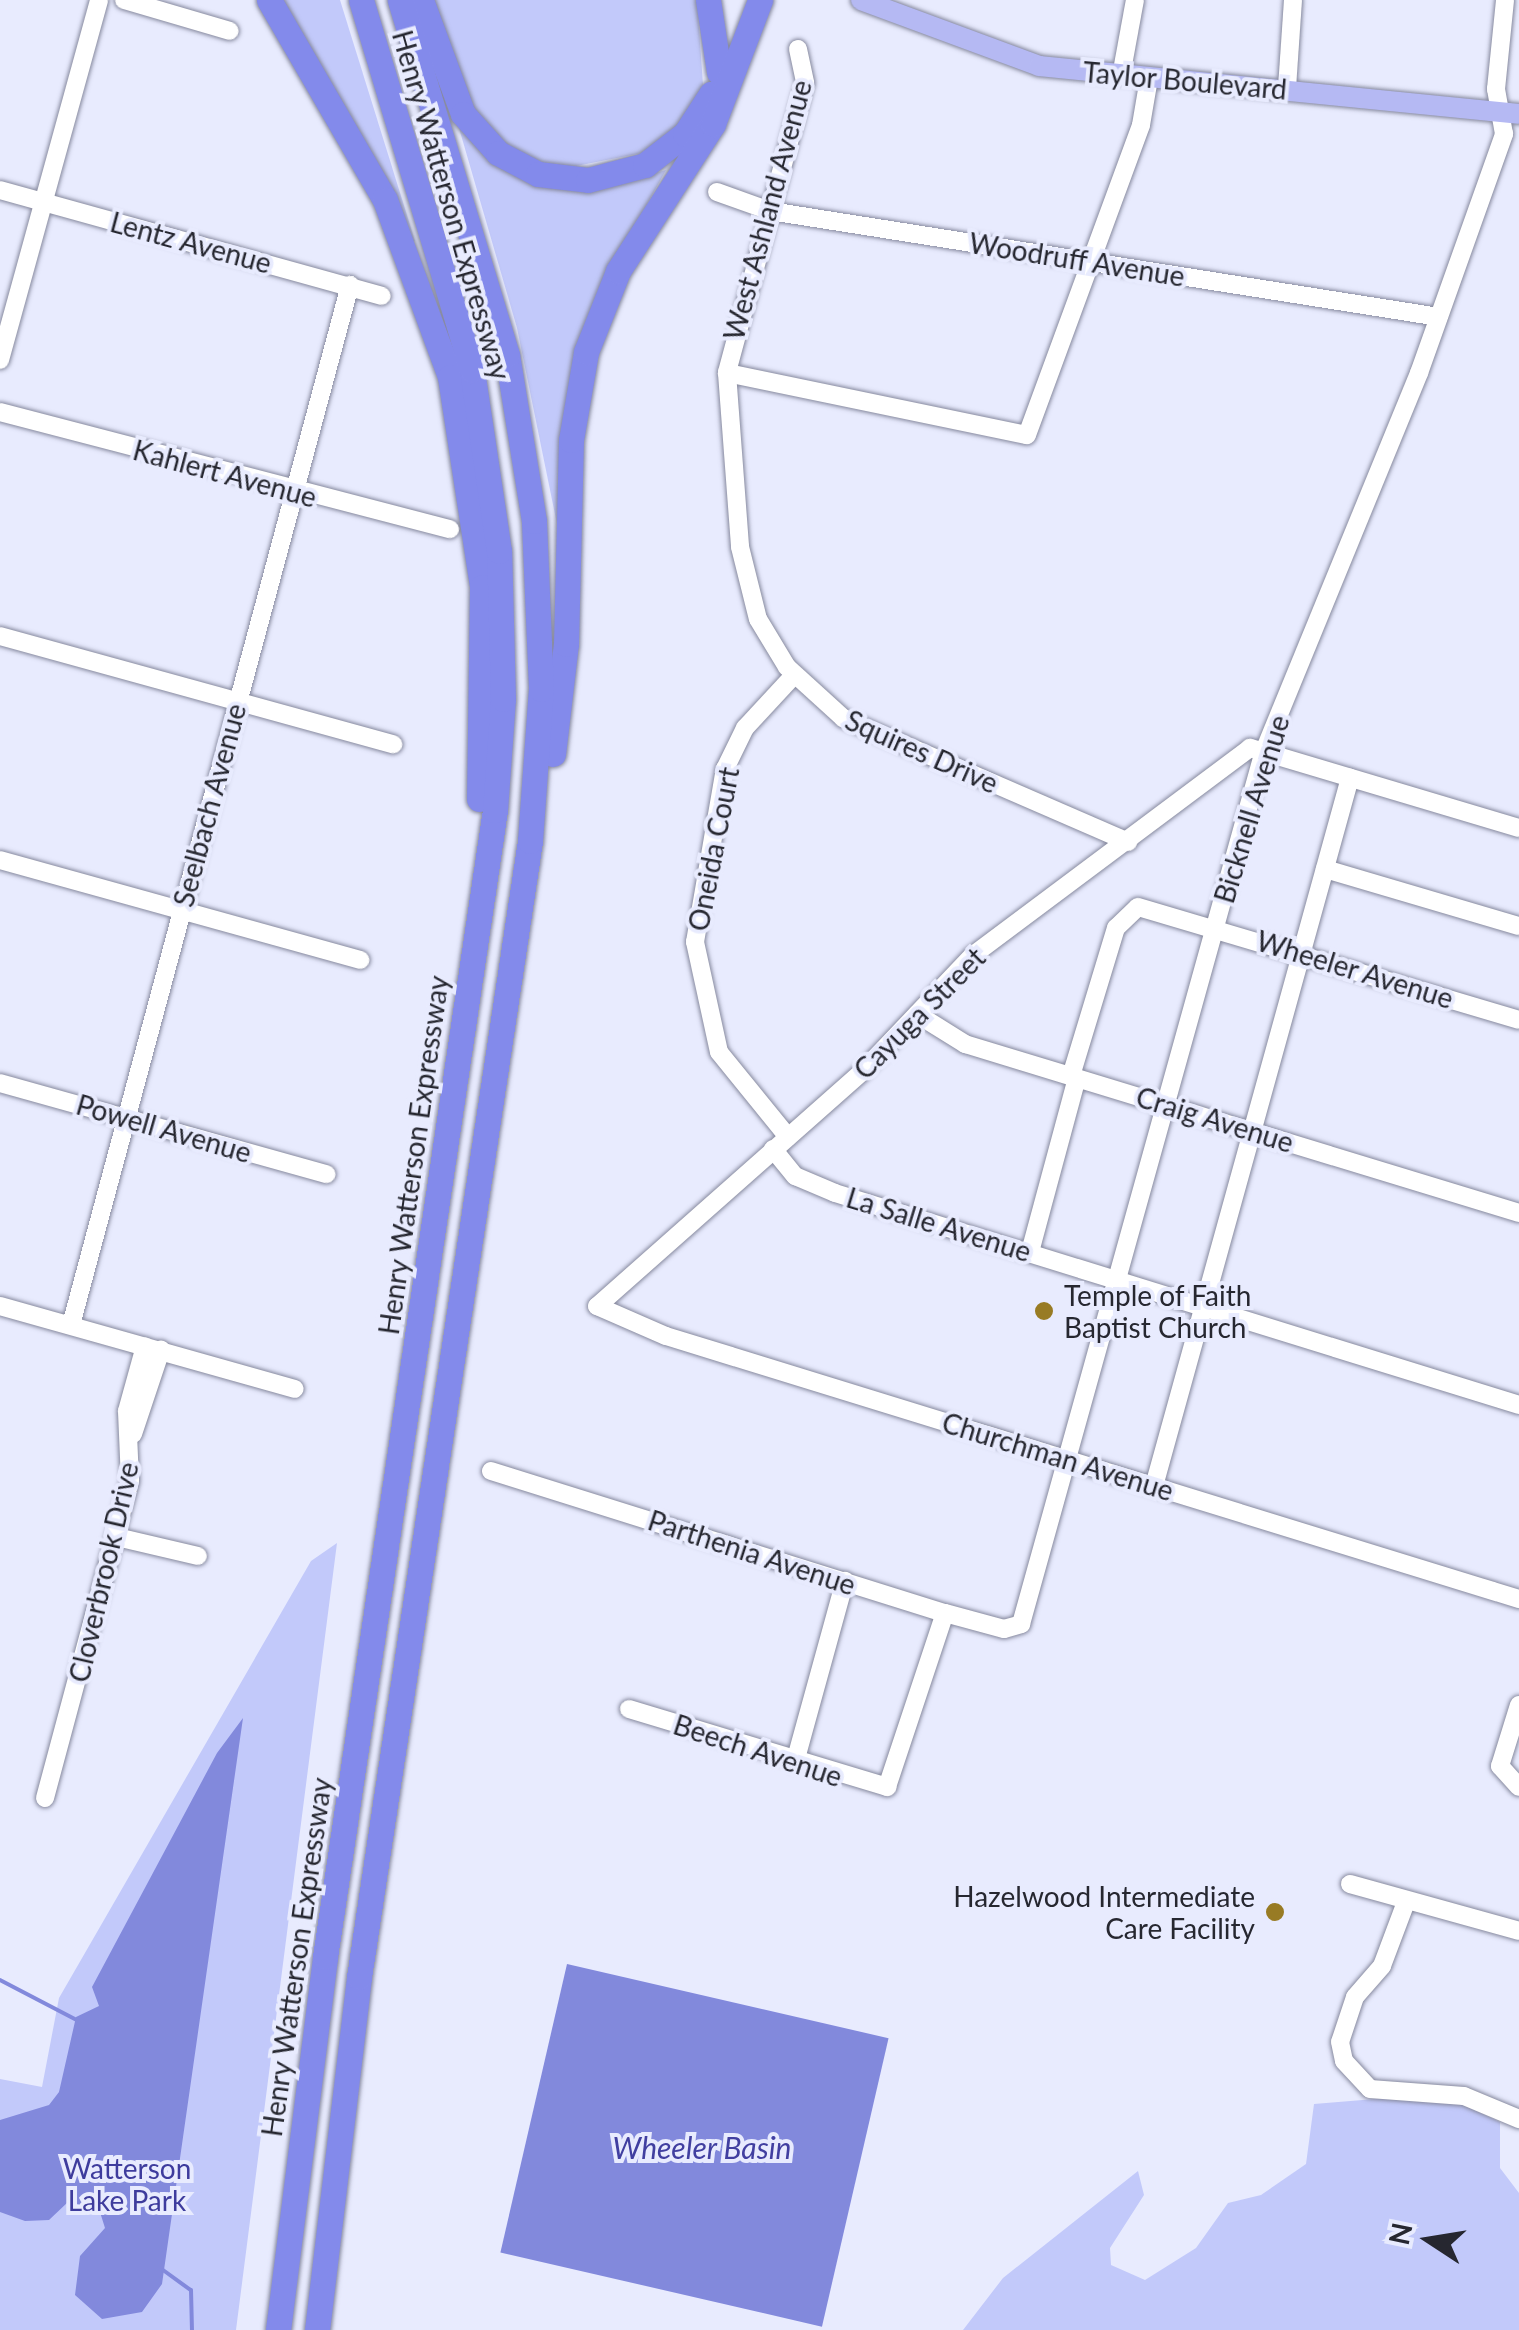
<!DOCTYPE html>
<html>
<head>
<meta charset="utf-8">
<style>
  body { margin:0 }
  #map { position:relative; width:1519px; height:2330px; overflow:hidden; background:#e8ebfe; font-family:Lato,sans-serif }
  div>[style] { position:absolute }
  .green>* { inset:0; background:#c2c9fa }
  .water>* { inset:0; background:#8289dc; transform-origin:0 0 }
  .stream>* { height:4px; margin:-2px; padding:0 2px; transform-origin:2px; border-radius:2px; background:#8289dc }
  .roads { filter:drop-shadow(0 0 2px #86899e) drop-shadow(0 0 2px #86899e) }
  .minor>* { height:18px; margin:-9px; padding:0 9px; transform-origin:9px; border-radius:9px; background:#fff }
  .major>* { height:20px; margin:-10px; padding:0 10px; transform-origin:10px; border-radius:10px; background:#b5b9f3 }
  .highway>* { height:25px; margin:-12.5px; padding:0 12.5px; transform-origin:12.5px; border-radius:12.5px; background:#838aeb }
  .dots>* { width:28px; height:28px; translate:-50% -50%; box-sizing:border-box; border:5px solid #e8ebfe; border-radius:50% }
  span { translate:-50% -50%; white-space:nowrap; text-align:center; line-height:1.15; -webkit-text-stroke:8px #e8ebfe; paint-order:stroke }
  .street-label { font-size:28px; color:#262730 }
  .poi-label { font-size:28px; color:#262730 }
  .left { translate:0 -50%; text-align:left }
  .right { translate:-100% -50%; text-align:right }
  .park-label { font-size:28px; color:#3e3c9d }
  .water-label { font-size:30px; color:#413fa0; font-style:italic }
  .north { position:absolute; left:1379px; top:2190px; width:100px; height:100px; -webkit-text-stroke:8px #e8ebfe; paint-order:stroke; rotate:282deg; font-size:28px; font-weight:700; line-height:40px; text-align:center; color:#262730 }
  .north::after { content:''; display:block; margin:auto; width:35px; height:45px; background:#262730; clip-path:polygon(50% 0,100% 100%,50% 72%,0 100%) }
</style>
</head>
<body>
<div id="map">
  <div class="green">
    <i style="clip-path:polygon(282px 0,340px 0,415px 241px,413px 242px)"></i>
    <i style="clip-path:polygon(432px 0,697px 0,703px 85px,687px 116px,652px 151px,561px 169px,514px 151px,474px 114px)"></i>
    <i style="clip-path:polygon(459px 128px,599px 189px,666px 170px,622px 249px,558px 529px,517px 328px)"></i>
    <i style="clip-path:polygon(337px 1543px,236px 2330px,0 2330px,0 2079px,42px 2087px,59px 1998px,311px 1561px)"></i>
    <i style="clip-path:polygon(1399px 2097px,1459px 2103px,1500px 2122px,1500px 2168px,1519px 2193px,1519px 2330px,963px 2330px,1003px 2278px,1138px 2171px,1144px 2195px,1110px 2248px,1111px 2265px,1145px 2280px,1196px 2248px,1228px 2203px,1261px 2195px,1306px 2164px,1314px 2104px)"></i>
  </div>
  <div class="water">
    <i style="clip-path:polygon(243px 1718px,162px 2284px,142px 2312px,102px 2319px,75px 2295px,80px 2256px,105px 2228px,99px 2209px,68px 2202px,49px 2220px,25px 2221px,0 2212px,0 2120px,49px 2105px,59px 2092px,76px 2017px,99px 2006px,92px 1987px,217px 1753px)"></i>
    <i style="left:567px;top:1964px;width:330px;height:296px;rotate:13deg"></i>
  </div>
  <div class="stream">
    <i style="left:0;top:1980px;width:87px;rotate:27.5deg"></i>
    <i style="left:163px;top:2270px;width:34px;rotate:36deg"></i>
    <i style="left:191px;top:2290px;width:40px;rotate:88.6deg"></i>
  </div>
  <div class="roads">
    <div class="minor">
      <i style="left:124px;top:0;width:110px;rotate:16.3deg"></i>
      <i style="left:798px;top:49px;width:35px;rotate:78deg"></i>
      <i style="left:805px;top:83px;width:300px;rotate:105.1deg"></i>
      <i style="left:727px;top:373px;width:174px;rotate:85.7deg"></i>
      <i style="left:740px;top:547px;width:74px;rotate:76deg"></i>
      <i style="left:758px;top:619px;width:56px;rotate:58.9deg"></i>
      <i style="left:787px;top:667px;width:76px;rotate:42.3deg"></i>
      <i style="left:843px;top:718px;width:311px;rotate:23.5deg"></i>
      <i style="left:1121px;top:76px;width:77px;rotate:-79.6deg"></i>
      <i style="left:1287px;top:88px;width:88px;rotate:-86.1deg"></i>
      <i style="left:0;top:190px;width:396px;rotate:15.5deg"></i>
      <i style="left:717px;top:192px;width:56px;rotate:19.7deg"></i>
      <i style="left:770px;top:211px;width:677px;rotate:9deg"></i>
      <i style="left:0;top:360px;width:373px;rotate:-74.6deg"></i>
      <i style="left:727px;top:373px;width:306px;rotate:11.7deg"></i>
      <i style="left:1027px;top:435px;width:330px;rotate:-69.8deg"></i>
      <i style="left:1141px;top:125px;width:48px;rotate:-80.3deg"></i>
      <i style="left:0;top:412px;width:465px;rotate:14.6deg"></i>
      <i style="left:0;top:636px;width:408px;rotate:15.4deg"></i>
      <i style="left:1519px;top:828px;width:281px;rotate:-163.4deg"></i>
      <i style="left:1250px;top:748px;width:346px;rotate:143.2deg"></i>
      <i style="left:973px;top:955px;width:160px;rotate:133.5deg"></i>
      <i style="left:863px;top:1071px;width:355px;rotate:138.5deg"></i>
      <i style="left:597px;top:1306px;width:75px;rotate:23.5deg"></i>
      <i style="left:666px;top:1336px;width:893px;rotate:17.14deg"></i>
      <i style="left:0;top:860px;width:374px;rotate:15.5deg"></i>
      <i style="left:1325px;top:869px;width:202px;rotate:16.4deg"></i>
      <i style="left:917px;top:1014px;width:57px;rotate:32deg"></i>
      <i style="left:965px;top:1044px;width:579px;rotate:16.96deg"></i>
      <i style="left:1071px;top:1076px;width:155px;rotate:-73.1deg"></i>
      <i style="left:1116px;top:928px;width:30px;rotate:-44deg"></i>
      <i style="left:1138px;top:907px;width:397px;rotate:16.5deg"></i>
      <i style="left:0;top:1083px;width:339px;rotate:15.6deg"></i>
      <i style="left:788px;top:1137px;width:109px;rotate:-129.1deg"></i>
      <i style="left:719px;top:1052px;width:113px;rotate:-102.3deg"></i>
      <i style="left:695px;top:942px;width:176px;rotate:-80.2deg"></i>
      <i style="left:725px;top:769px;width:46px;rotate:-64deg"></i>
      <i style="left:745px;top:728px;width:72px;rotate:-47.2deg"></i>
      <i style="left:773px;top:1149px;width:35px;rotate:51deg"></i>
      <i style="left:795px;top:1176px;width:43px;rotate:23deg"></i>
      <i style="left:835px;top:1193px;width:716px;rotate:17.22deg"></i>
      <i style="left:1030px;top:1252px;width:180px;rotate:-74.9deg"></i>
      <i style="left:0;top:1306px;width:306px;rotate:15.7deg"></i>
      <i style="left:71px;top:1325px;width:1077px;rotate:-74.98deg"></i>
      <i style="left:133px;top:1434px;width:89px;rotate:-71.6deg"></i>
      <i style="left:491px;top:1471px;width:476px;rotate:17.4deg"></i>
      <i style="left:945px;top:1613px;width:61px;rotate:15.2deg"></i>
      <i style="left:1004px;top:1629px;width:18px;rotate:-16deg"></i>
      <i style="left:1021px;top:1624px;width:906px;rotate:-74.45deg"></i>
      <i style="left:1264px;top:751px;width:409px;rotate:-67.7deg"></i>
      <i style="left:1419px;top:373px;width:254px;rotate:-70.4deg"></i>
      <i style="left:1504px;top:134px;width:46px;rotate:-100.1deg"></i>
      <i style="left:1496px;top:89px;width:89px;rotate:-84.2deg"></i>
      <i style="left:1154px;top:1486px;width:735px;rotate:-74.53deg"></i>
      <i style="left:117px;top:1537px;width:83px;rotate:13.2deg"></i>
      <i style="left:1519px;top:1705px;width:64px;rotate:107.3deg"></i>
      <i style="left:1500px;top:1766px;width:28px;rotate:48deg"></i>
      <i style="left:629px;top:1709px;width:270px;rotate:16.8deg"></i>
      <i style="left:887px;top:1787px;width:183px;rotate:-71.6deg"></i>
      <i style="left:795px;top:1762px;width:188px;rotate:-74.6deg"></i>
      <i style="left:45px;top:1798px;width:329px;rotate:-75deg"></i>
      <i style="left:130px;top:1480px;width:69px;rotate:-92.5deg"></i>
      <i style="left:127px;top:1411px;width:67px;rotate:-74.5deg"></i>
      <i style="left:1350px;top:1884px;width:175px;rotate:15.5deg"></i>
      <i style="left:1406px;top:1902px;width:68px;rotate:110.6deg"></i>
      <i style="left:1382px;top:1966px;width:41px;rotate:131.1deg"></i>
      <i style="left:1355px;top:1997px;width:47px;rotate:108.4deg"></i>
      <i style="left:1340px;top:2042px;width:19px;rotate:78deg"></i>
      <i style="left:1344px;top:2061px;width:38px;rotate:47deg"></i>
      <i style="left:1370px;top:2089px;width:94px;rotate:4.3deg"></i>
      <i style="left:1464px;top:2096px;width:60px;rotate:22.7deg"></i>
    </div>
    <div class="major">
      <i style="left:861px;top:0;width:190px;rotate:20.3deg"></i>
      <i style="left:1039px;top:66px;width:482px;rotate:5.7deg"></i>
    </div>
    <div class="highway">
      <i style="left:269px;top:0;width:231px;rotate:59.9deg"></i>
      <i style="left:385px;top:200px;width:189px;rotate:69.8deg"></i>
      <i style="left:450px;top:377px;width:212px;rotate:81.3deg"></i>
      <i style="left:482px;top:587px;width:212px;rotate:90.8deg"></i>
      <i style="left:421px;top:0;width:121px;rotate:69.8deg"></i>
      <i style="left:463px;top:114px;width:52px;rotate:48.1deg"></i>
      <i style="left:498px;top:153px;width:45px;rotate:27.7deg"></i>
      <i style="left:538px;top:174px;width:50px;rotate:6.8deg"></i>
      <i style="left:588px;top:180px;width:59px;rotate:-14.7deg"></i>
      <i style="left:645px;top:165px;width:51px;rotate:-37.8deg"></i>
      <i style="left:685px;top:134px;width:48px;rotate:-57deg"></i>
      <i style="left:708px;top:0;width:73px;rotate:81.3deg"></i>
      <i style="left:553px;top:754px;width:111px;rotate:-83.3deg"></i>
      <i style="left:566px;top:644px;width:204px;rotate:-88.6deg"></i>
      <i style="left:571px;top:440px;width:89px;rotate:-80.3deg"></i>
      <i style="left:586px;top:352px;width:87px;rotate:-68.4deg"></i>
      <i style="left:618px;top:271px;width:175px;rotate:-57.1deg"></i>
      <i style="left:713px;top:124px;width:133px;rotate:-69.2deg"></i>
      <i style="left:278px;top:2330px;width:376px;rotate:-82.8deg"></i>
      <i style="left:325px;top:1957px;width:1160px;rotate:-81.57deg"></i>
      <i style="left:495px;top:810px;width:111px;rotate:-85.9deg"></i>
      <i style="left:503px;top:699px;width:148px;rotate:-91.5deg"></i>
      <i style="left:499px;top:551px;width:183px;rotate:-98.5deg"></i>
      <i style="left:472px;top:370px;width:386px;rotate:-106.7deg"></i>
      <i style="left:317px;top:2330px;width:355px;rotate:-83.2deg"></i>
      <i style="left:359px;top:1977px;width:1149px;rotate:-81.44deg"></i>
      <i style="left:530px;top:841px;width:152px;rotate:-85.9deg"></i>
      <i style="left:541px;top:689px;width:168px;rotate:-92.4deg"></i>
      <i style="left:534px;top:521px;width:168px;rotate:-99.2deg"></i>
      <i style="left:507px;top:355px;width:371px;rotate:-106.8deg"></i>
    </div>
  </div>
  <div class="dots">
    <i style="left:1044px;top:1311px;background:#987b24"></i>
    <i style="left:1275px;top:1912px;background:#987b24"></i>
  </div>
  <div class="street-label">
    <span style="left:1185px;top:80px;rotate:5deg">Taylor Boulevard</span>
    <span style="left:452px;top:205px;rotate:74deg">Henry Watterson Expressway</span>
    <span style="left:767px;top:210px;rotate:-75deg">West Ashland Avenue</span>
    <span style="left:191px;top:242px;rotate:15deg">Lentz Avenue</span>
    <span style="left:1077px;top:259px;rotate:9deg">Woodruff Avenue</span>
    <span style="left:225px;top:473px;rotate:15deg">Kahlert Avenue</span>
    <span style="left:922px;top:751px;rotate:24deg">Squires Drive</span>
    <span style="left:209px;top:805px;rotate:-75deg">Seelbach Avenue</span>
    <span style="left:1251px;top:809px;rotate:-73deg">Bicknell Avenue</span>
    <span style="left:713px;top:849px;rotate:-79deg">Oneida Court</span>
    <span style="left:1355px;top:969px;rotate:17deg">Wheeler Avenue</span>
    <span style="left:919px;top:1013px;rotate:-45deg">Cayuga Street</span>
    <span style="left:1215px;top:1119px;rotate:17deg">Craig Avenue</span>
    <span style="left:164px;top:1128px;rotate:16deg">Powell Avenue</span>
    <span style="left:413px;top:1155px;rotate:-82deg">Henry Watterson Expressway</span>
    <span style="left:939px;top:1224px;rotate:17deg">La Salle Avenue</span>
    <span style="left:1058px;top:1456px;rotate:17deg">Churchman Avenue</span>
    <span style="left:752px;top:1552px;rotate:18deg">Parthenia Avenue</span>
    <span style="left:103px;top:1572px;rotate:-77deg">Cloverbrook Drive</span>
    <span style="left:758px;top:1750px;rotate:18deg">Beech Avenue</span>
    <span style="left:296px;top:1957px;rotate:-82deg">Henry Watterson Expressway</span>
  </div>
  <div class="poi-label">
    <span class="left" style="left:1064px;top:1311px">Temple of Faith<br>Baptist Church</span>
    <span class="right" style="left:1255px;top:1912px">Hazelwood Intermediate<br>Care Facility</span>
  </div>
  <div class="park-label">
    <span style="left:127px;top:2184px">Watterson<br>Lake Park</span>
  </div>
  <div class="water-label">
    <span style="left:702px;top:2147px">Wheeler Basin</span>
  </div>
  <div class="north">N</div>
</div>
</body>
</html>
